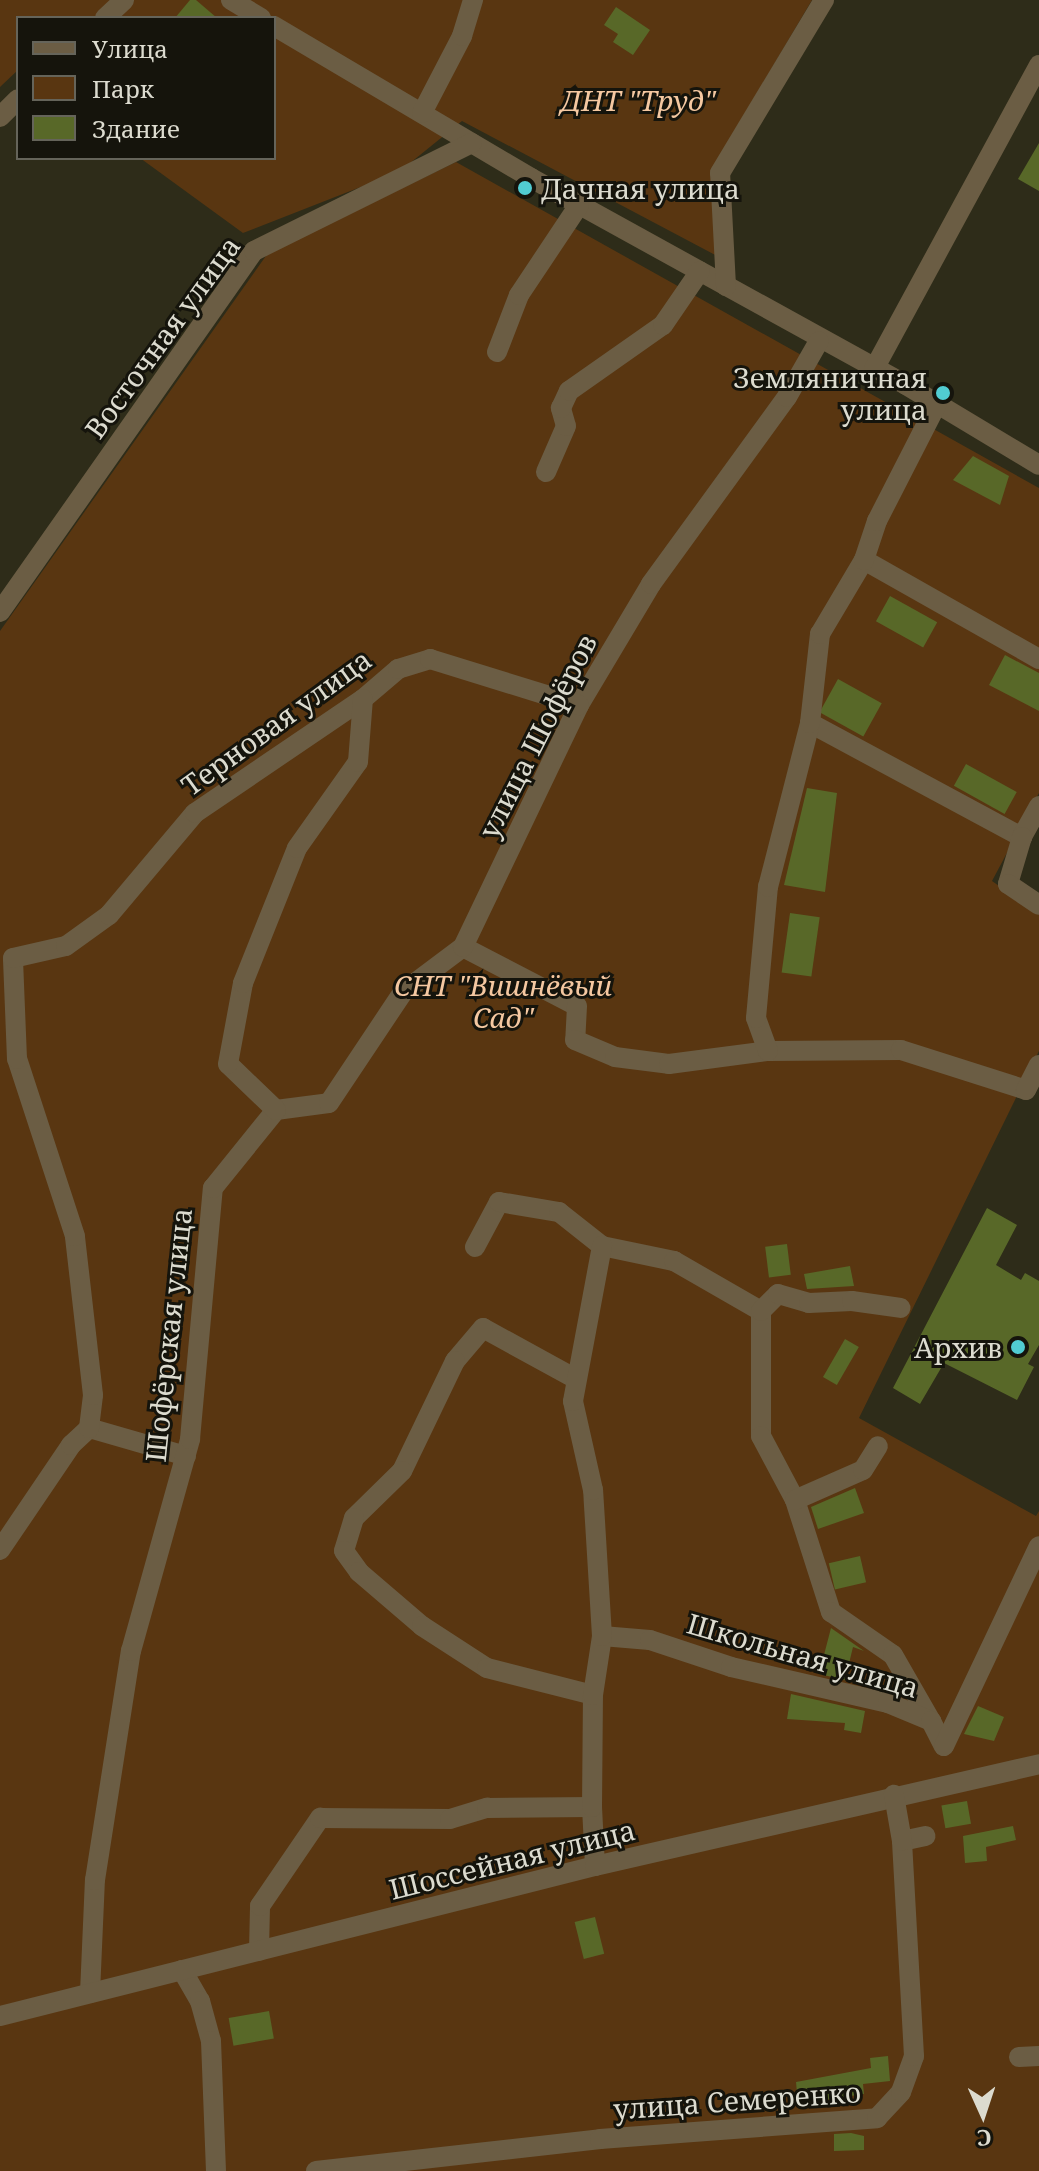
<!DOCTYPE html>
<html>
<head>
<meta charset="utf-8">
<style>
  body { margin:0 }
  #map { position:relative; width:1039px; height:2171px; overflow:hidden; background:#2e2c19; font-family:"Noto Serif",serif }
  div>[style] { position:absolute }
  .green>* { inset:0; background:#593611 }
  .building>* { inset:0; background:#586828; transform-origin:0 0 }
  .minor>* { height:20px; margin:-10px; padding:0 10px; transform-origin:10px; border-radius:10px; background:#6b5d44 }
  .dots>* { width:22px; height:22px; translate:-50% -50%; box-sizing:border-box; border:4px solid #15140c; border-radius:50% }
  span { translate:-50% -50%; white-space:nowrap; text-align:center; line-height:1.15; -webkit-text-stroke:6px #15140c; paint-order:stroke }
  .park-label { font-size:28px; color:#f5c8a1; font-style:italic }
  .poi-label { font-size:28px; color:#dcdbcf }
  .left { translate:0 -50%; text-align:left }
  .right { translate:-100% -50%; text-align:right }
  .street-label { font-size:28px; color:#dcdbcf }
  .legend { position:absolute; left:16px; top:16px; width:260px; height:144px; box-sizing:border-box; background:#15140c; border:2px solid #65645a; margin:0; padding:10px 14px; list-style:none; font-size:24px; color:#dcdbcf }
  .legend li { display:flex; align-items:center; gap:16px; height:40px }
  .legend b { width:40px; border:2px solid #65645a }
  .north { position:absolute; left:943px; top:2075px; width:80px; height:80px; -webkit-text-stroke:6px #15140c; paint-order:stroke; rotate:177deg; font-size:22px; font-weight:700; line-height:32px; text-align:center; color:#dcdbcf }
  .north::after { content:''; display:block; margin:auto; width:28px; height:36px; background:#dcdbcf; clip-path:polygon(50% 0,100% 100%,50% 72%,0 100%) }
</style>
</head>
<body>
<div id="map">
  <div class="green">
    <i style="clip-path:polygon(0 0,812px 0,714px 166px,719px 257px,462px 121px,399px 172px,243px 233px,140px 158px,274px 158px,274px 18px,18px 18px,18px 70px,0 87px)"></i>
    <i style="clip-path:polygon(456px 162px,1039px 488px,1039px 793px,992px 881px,1039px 914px,1039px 1051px,859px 1418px,1036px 1516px,1039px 1511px,1039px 2171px,0 2171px,0 631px,268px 253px)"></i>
  </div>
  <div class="building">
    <i style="clip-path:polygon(190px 0,196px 0,217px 18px,175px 18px)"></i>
    <i style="clip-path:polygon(616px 7px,650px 30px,633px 55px,613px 42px,618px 34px,604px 25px)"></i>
    <i style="clip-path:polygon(1039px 143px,1039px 191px,1018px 179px)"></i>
    <i style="clip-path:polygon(973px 456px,1009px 476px,1000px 505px,953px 480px)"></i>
    <i style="left:890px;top:596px;width:54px;height:29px;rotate:29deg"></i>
    <i style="clip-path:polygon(1005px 655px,1039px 673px,1039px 711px,989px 685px)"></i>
    <i style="left:838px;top:679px;width:50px;height:38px;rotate:29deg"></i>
    <i style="left:966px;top:764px;width:58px;height:25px;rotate:29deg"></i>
    <i style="clip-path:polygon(807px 788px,837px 793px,825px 892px,784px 885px)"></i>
    <i style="left:790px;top:913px;width:30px;height:60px;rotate:8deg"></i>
    <i style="clip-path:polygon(987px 1208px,1017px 1225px,996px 1265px,1021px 1280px,1025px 1273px,1039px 1281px,1039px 1345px,1028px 1364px,1034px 1367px,1017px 1400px,944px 1363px,920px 1404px,893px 1388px)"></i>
    <i style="left:787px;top:1244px;width:31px;height:22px;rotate:83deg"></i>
    <i style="clip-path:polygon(850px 1266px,854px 1286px,807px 1289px,804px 1274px)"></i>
    <i style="left:845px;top:1339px;width:16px;height:44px;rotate:30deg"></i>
    <i style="clip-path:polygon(855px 1488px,864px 1513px,818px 1529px,811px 1507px)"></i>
    <i style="left:860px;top:1556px;width:27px;height:32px;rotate:77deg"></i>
    <i style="clip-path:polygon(831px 1628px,864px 1651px,853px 1647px,845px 1680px,819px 1674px)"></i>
    <i style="clip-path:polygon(791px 1694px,865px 1711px,861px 1733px,844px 1730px,845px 1723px,787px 1719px)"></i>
    <i style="clip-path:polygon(978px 1706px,1004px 1717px,994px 1741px,964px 1734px)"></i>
    <i style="left:967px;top:1801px;width:23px;height:26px;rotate:80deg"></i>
    <i style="clip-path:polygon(1013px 1826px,1016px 1840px,986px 1847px,987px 1861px,965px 1863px,963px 1836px)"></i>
    <i style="left:595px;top:1917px;width:38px;height:21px;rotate:76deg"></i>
    <i style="left:269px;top:2011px;width:28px;height:41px;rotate:80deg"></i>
    <i style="clip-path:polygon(888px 2056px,890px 2081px,863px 2084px,864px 2094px,798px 2104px,796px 2082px,871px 2068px,870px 2058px)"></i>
    <i style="clip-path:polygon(851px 2133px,864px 2136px,864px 2150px,834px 2151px,834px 2134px)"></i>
  </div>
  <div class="minor">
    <i style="left:231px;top:0;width:35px;rotate:31deg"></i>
    <i style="left:105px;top:18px;width:26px;rotate:-43deg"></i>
    <i style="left:274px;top:26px;width:299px;rotate:30.6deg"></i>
    <i style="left:531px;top:178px;width:428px;rotate:28.9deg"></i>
    <i style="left:906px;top:385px;width:155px;rotate:31deg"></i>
    <i style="left:422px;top:113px;width:87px;rotate:-62.5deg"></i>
    <i style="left:462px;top:36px;width:38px;rotate:-73deg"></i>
    <i style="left:0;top:117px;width:25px;rotate:-45deg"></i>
    <i style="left:726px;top:286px;width:113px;rotate:-93deg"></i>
    <i style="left:720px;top:173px;width:202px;rotate:-59deg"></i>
    <i style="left:497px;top:352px;width:61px;rotate:-68.9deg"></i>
    <i style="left:519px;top:295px;width:108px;rotate:-56.3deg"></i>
    <i style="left:874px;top:369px;width:346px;rotate:-61.5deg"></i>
    <i style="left:546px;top:472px;width:50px;rotate:-66.5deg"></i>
    <i style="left:566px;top:426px;width:19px;rotate:-106deg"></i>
    <i style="left:561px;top:408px;width:19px;rotate:-65deg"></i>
    <i style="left:569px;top:391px;width:115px;rotate:-35.1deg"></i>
    <i style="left:663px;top:325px;width:65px;rotate:-55.6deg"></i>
    <i style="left:864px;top:560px;width:201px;rotate:29.5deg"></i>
    <i style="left:0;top:612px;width:441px;rotate:-54.9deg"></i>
    <i style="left:254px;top:251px;width:243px;rotate:-26.4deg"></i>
    <i style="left:810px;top:723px;width:241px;rotate:28.3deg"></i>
    <i style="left:1039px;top:806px;width:35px;rotate:119deg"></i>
    <i style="left:1022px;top:837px;width:49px;rotate:106.6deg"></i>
    <i style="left:1008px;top:884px;width:37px;rotate:34deg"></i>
    <i style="left:463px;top:947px;width:128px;rotate:27.4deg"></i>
    <i style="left:577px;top:1006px;width:34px;rotate:93deg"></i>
    <i style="left:575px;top:1040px;width:43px;rotate:23deg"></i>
    <i style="left:615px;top:1057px;width:54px;rotate:7.4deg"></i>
    <i style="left:669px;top:1064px;width:100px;rotate:-7.5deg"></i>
    <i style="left:768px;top:1051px;width:133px;rotate:-0.4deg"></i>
    <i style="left:901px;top:1050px;width:131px;rotate:17.7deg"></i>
    <i style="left:1026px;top:1090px;width:28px;rotate:-63deg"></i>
    <i style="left:768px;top:1051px;width:35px;rotate:-110deg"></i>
    <i style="left:756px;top:1018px;width:132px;rotate:-84.8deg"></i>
    <i style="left:768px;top:887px;width:169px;rotate:-75.6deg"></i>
    <i style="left:810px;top:723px;width:90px;rotate:-83.6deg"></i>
    <i style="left:820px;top:634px;width:86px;rotate:-59.3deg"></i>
    <i style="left:864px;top:560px;width:41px;rotate:-71.6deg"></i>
    <i style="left:877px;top:521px;width:131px;rotate:-62.9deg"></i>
    <i style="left:276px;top:1110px;width:53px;rotate:-7.5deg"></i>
    <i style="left:329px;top:1103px;width:133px;rotate:-56.3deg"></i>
    <i style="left:403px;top:992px;width:75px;rotate:-36.9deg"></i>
    <i style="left:463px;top:947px;width:268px;rotate:-64.4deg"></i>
    <i style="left:579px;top:705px;width:141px;rotate:-59.2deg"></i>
    <i style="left:651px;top:584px;width:231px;rotate:-54deg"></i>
    <i style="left:787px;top:397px;width:64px;rotate:-60.3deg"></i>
    <i style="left:475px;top:1247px;width:51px;rotate:-61.9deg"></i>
    <i style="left:499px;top:1202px;width:61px;rotate:9.5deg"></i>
    <i style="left:559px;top:1212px;width:55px;rotate:38.3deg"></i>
    <i style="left:602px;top:1246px;width:74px;rotate:11.8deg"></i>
    <i style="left:674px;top:1261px;width:100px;rotate:29.9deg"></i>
    <i style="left:761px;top:1311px;width:125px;rotate:90deg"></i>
    <i style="left:761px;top:1436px;width:72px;rotate:62deg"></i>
    <i style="left:795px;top:1500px;width:118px;rotate:72.2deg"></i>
    <i style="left:831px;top:1612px;width:75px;rotate:34.7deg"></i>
    <i style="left:893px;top:1655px;width:76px;rotate:60.1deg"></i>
    <i style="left:761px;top:1311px;width:24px;rotate:-45deg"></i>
    <i style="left:778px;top:1294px;width:32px;rotate:16deg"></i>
    <i style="left:809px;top:1303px;width:43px;rotate:-2.7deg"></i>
    <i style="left:852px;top:1301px;width:49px;rotate:8.1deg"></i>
    <i style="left:576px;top:1379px;width:106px;rotate:-151.3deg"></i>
    <i style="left:483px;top:1328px;width:43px;rotate:130.3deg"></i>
    <i style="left:455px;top:1361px;width:122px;rotate:115.7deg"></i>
    <i style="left:402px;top:1471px;width:67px;rotate:135.6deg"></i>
    <i style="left:354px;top:1518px;width:34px;rotate:107deg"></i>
    <i style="left:344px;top:1551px;width:26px;rotate:54deg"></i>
    <i style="left:359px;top:1572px;width:83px;rotate:40.6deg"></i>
    <i style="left:422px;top:1626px;width:77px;rotate:32.9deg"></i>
    <i style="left:487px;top:1668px;width:109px;rotate:14.3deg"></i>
    <i style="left:89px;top:1428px;width:101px;rotate:16.1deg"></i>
    <i style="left:795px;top:1500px;width:74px;rotate:-23.8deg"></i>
    <i style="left:863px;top:1470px;width:28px;rotate:-58deg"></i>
    <i style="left:0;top:1550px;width:127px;rotate:-55.9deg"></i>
    <i style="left:71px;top:1445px;width:25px;rotate:-43deg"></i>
    <i style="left:89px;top:1428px;width:33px;rotate:-83deg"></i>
    <i style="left:93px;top:1395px;width:160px;rotate:-96.5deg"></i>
    <i style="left:75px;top:1236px;width:186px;rotate:-108.1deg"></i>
    <i style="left:17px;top:1059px;width:101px;rotate:-92.3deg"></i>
    <i style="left:13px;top:958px;width:54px;rotate:-12.8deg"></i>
    <i style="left:66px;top:946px;width:53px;rotate:-35.8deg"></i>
    <i style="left:109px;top:915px;width:133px;rotate:-49.9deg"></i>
    <i style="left:195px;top:813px;width:203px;rotate:-34.2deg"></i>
    <i style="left:363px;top:699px;width:46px;rotate:-40.6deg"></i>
    <i style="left:398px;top:669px;width:34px;rotate:-17deg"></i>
    <i style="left:430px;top:659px;width:156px;rotate:17.2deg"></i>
    <i style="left:602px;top:1636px;width:48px;rotate:4.8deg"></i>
    <i style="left:650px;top:1640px;width:85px;rotate:18.4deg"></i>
    <i style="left:731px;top:1667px;width:161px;rotate:12.9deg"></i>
    <i style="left:888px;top:1703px;width:47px;rotate:22.7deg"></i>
    <i style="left:931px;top:1721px;width:28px;rotate:63deg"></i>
    <i style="left:944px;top:1746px;width:221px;rotate:-64.6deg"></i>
    <i style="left:592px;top:1807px;width:59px;rotate:87.1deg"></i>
    <i style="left:902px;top:1841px;width:24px;rotate:-12deg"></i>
    <i style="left:259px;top:1951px;width:45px;rotate:-88.7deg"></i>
    <i style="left:260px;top:1906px;width:107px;rotate:-55.7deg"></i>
    <i style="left:320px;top:1818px;width:130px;rotate:0.4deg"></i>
    <i style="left:450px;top:1819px;width:39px;rotate:-17deg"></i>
    <i style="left:487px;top:1808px;width:105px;rotate:-0.5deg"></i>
    <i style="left:592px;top:1807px;width:112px;rotate:-89.5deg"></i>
    <i style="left:593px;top:1695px;width:60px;rotate:-81.3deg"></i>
    <i style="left:602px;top:1636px;width:146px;rotate:-93.5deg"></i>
    <i style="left:593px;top:1490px;width:91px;rotate:-102.7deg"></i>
    <i style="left:573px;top:1401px;width:158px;rotate:-79.4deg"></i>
    <i style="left:182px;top:1970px;width:36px;rotate:60deg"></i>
    <i style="left:200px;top:2001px;width:41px;rotate:74.6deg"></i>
    <i style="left:211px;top:2041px;width:130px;rotate:87.8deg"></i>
    <i style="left:90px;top:1993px;width:113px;rotate:-87.5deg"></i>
    <i style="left:95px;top:1880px;width:232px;rotate:-81.1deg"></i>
    <i style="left:131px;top:1651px;width:220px;rotate:-74.4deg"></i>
    <i style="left:190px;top:1439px;width:252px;rotate:-84.8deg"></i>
    <i style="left:213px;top:1188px;width:100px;rotate:-51.1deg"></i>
    <i style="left:276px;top:1110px;width:66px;rotate:-136.2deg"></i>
    <i style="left:228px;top:1064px;width:82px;rotate:-79.5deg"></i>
    <i style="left:243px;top:983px;width:145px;rotate:-68.2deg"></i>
    <i style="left:297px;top:848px;width:105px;rotate:-54.7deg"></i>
    <i style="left:358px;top:762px;width:63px;rotate:-85.5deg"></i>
    <i style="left:0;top:2016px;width:614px;rotate:-14.15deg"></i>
    <i style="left:595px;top:1866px;width:456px;rotate:-12.9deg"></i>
    <i style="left:1019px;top:2057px;width:20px;rotate:-3deg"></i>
    <i style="left:316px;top:2171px;width:286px;rotate:-6.4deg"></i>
    <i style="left:600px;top:2139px;width:278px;rotate:-4.3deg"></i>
    <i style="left:877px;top:2118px;width:35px;rotate:-47deg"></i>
    <i style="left:901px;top:2092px;width:38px;rotate:-70deg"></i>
    <i style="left:914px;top:2056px;width:215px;rotate:-93.2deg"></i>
    <i style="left:902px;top:1841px;width:47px;rotate:-99.9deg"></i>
  </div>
  <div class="dots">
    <i style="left:525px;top:188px;background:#51ccd2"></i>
    <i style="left:943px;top:393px;background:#51ccd2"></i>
    <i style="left:1018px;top:1347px;background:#51ccd2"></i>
  </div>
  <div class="park-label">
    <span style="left:638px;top:100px">ДНТ "Труд"</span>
    <span style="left:503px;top:1001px">СНТ "Вишнёвый<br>Сад"</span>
  </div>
  <div class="poi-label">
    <span class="left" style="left:541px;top:188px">Дачная улица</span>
    <span class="right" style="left:927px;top:393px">Земляничная<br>улица</span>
    <span class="right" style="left:1002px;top:1347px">Архив</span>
  </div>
  <div class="street-label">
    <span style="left:162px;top:337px;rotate:-54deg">Восточная улица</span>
    <span style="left:276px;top:722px;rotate:-36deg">Терновая улица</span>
    <span style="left:537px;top:736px;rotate:-63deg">улица Шофёров</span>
    <span style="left:168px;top:1335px;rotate:-84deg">Шофёрская улица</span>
    <span style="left:803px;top:1655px;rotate:16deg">Школьная улица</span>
    <span style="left:512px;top:1859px;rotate:-14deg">Шоссейная улица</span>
    <span style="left:737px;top:2100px;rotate:-4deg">улица Семеренко</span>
  </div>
  <ul class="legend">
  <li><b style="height:10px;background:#6b5d44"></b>Улица</li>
  <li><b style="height:22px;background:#593611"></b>Парк</li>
  <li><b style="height:22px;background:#586828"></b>Здание</li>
  </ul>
  <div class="north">С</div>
</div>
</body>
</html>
